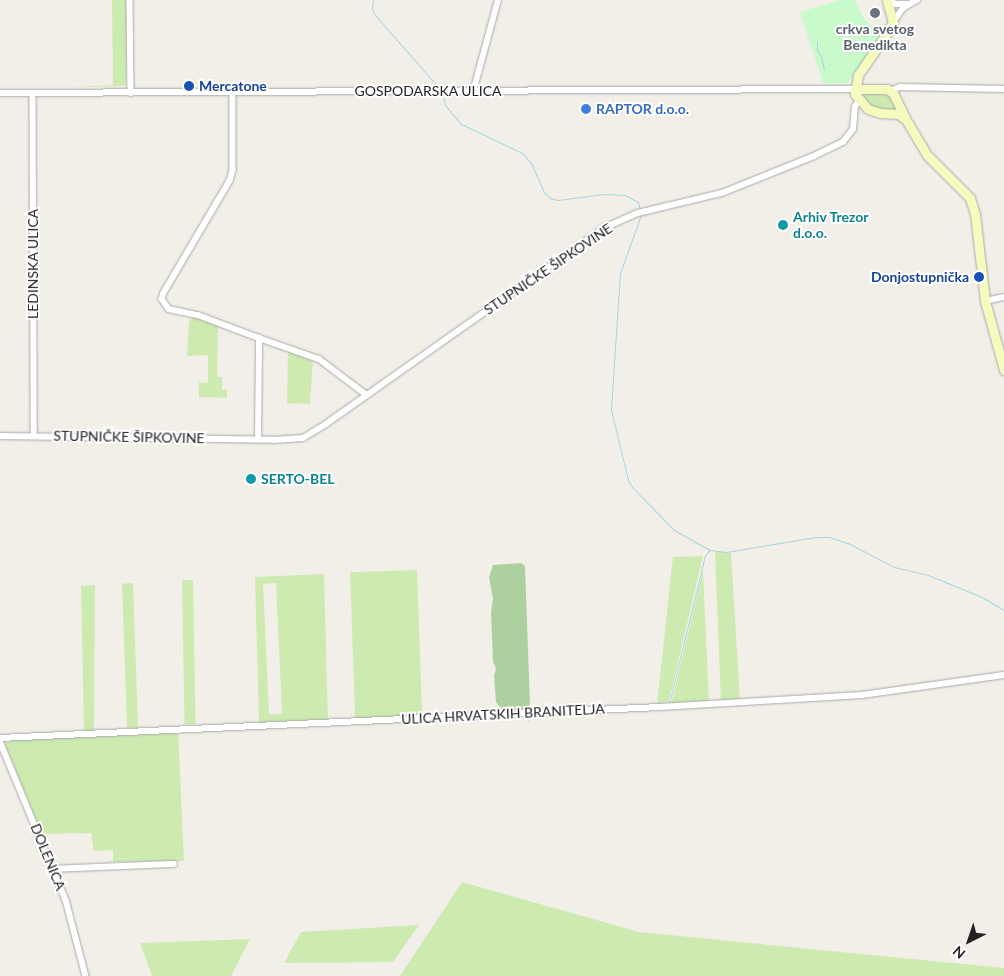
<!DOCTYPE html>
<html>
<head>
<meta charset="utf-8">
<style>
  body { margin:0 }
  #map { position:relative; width:1004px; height:976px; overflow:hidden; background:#f2efe9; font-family:Lato,sans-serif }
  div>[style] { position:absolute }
  .grass>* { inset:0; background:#cdebb0; transform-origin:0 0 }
  .forest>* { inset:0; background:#add19e }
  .park>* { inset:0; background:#c8facc }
  .stream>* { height:1px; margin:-0.5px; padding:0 0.5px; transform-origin:0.5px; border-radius:0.5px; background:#aad3df }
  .roads { filter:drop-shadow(0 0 1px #a9a9a9) drop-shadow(0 0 1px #a9a9a9) }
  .street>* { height:5.5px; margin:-2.75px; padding:0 2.75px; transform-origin:2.75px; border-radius:2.75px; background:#fff }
  .secondary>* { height:9px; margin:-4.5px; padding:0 4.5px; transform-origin:4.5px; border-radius:4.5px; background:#f7fabf }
  .dots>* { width:14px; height:14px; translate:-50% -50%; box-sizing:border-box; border:2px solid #fff; border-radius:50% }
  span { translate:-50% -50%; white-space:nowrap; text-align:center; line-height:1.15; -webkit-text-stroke:4px #fff; paint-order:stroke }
  .worship-label { font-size:14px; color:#5b616d; font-weight:700 }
  .transit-label { font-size:14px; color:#164399; font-weight:700 }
  .left { translate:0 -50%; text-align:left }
  .right { translate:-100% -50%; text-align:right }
  .street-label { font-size:14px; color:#222 }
  .shop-label { font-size:14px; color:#366cbe; font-weight:700 }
  .culture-label { font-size:14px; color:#0d838f; font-weight:700 }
  .north { position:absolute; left:944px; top:916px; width:50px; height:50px; -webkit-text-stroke:4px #fff; paint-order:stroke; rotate:221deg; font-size:14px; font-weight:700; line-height:20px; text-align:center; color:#222 }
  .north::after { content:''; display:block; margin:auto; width:18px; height:22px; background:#222; clip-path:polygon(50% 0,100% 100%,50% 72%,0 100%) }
</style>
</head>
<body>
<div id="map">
  <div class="grass">
    <i style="clip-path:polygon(112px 0,127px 0,126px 84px,124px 86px,67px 87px,113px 85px)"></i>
    <i style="clip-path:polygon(887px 92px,898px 106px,896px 111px,883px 111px,868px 105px,861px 95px)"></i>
    <i style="clip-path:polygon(194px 316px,218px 325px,217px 377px,222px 377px,222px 390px,227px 390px,227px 398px,199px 397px,199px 382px,208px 383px,208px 355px,187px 356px,189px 322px)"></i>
    <i style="clip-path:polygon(288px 351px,313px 359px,310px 404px,287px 403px)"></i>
    <i style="clip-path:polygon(715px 552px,731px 552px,740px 701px,721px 702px)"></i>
    <i style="clip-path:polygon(703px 556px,669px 701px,657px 704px,673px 557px)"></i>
    <i style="left:417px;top:570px;width:146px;height:67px;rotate:88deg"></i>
    <i style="clip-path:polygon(703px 570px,709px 703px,671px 705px)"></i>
    <i style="clip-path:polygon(evenodd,324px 574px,328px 721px,259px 724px,255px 577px,324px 574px,276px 583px,282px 714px,269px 714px,263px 584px,276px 583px)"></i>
    <i style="left:193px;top:580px;width:144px;height:11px;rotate:89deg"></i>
    <i style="left:133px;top:583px;width:145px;height:11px;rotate:88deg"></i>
    <i style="clip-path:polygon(95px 585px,94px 730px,84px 731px,81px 586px)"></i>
    <i style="clip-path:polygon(178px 731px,184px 861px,113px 862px,113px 850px,94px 851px,91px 833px,41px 834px,5px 744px,12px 740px)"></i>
    <i style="clip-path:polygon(462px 882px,639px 932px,1004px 968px,1004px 976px,400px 976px)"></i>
    <i style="clip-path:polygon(419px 925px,393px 962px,284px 963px,301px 932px)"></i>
    <i style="clip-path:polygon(250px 939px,231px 976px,152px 976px,140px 943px)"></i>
  </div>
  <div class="forest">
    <i style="clip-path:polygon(521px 563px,525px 566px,530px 705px,524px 711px,503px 711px,496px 702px,494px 675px,496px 669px,493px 661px,491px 612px,493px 599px,489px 577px,493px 565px)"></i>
  </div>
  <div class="park">
    <i style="clip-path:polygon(840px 0,855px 0,864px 19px,883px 35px,848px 83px,823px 83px,800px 12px)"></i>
  </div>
  <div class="stream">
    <i style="left:373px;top:0;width:10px;rotate:96deg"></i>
    <i style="left:372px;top:10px;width:7px;rotate:56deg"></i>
    <i style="left:376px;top:16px;width:97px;rotate:48.8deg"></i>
    <i style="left:817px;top:42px;width:8px;rotate:90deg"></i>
    <i style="left:817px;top:50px;width:7px;rotate:56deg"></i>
    <i style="left:821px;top:56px;width:14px;rotate:78deg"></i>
    <i style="left:442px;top:93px;width:12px;rotate:76deg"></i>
    <i style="left:445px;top:105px;width:25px;rotate:50deg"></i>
    <i style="left:461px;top:124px;width:68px;rotate:25.4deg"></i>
    <i style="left:522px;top:153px;width:13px;rotate:48deg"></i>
    <i style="left:531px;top:163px;width:32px;rotate:66deg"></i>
    <i style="left:544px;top:192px;width:8px;rotate:45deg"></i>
    <i style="left:550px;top:198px;width:8px;rotate:14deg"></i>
    <i style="left:558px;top:200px;width:46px;rotate:-7.4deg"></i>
    <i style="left:604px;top:194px;width:21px;rotate:3deg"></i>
    <i style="left:625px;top:195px;width:15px;rotate:28deg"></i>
    <i style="left:638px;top:202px;width:9px;rotate:77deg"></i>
    <i style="left:641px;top:215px;width:62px;rotate:109.9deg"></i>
    <i style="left:620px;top:273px;width:137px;rotate:93.8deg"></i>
    <i style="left:611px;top:410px;width:72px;rotate:76.3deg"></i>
    <i style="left:628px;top:480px;width:8px;rotate:60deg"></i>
    <i style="left:632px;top:487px;width:60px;rotate:45.7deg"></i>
    <i style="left:674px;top:530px;width:41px;rotate:29.1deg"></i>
    <i style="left:710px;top:550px;width:16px;rotate:7deg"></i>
    <i style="left:726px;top:552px;width:91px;rotate:-9.5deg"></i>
    <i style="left:816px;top:537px;width:13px"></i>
    <i style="left:829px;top:537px;width:20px;rotate:18deg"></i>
    <i style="left:848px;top:543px;width:52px;rotate:27.6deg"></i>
    <i style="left:894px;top:567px;width:35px;rotate:13deg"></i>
    <i style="left:928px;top:575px;width:58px;rotate:22.2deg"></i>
    <i style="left:982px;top:597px;width:26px;rotate:31deg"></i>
    <i style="left:669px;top:704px;width:153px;rotate:-76.4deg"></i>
    <i style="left:705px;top:555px;width:7px;rotate:-45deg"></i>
    <i style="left:530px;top:711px;width:41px;rotate:-4.2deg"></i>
    <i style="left:528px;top:720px;width:2px;rotate:-90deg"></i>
  </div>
  <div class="roads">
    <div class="street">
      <i style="left:130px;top:0;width:93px;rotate:89.4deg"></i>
      <i style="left:889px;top:0;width:8px;rotate:30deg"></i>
      <i style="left:896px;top:4px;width:11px"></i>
      <i style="left:893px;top:22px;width:17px;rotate:-54deg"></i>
      <i style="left:903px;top:8px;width:16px;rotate:-30deg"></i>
      <i style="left:890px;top:91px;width:11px;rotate:-22deg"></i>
      <i style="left:900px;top:87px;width:104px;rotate:1.1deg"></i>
      <i style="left:233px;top:92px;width:78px;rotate:90deg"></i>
      <i style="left:233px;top:170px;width:11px;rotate:105deg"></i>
      <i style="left:230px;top:181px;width:130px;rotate:120.5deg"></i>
      <i style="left:164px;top:293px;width:6px;rotate:108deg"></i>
      <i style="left:162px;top:299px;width:12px;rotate:55deg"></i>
      <i style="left:169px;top:309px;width:30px;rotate:12deg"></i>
      <i style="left:198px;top:315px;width:65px;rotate:20.7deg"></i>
      <i style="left:473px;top:92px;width:95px;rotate:-74.8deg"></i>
      <i style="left:0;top:93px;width:855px;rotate:-0.27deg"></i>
      <i style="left:33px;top:93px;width:343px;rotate:89.8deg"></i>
      <i style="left:985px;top:301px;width:19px;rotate:-12deg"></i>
      <i style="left:0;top:436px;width:274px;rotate:0.8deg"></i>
      <i style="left:274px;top:440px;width:29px;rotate:-4deg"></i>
      <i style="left:303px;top:438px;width:27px;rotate:-31deg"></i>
      <i style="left:326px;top:424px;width:340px;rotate:-35.2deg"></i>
      <i style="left:604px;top:228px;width:37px;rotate:-24deg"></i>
      <i style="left:638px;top:213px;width:86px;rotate:-13.4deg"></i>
      <i style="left:722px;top:193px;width:99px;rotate:-21.9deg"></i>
      <i style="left:814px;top:156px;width:32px;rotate:-26deg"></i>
      <i style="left:843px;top:142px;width:16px;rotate:-52deg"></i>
      <i style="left:853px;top:129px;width:22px;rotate:-85deg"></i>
      <i style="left:855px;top:107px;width:8px;rotate:-60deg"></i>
      <i style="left:258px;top:440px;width:102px;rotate:-89.4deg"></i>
      <i style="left:259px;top:338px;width:64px;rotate:19.3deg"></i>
      <i style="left:319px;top:359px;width:60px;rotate:36.9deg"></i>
      <i style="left:0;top:738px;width:661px;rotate:-2.69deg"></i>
      <i style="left:660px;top:707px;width:202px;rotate:-3.4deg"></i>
      <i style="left:862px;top:695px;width:143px;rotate:-8deg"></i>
      <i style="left:0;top:741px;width:172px;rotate:67.5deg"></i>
      <i style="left:66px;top:900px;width:79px;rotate:75.3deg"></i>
      <i style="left:53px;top:869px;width:121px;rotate:-2.4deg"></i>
    </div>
    <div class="secondary">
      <i style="left:887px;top:0;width:23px;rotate:75deg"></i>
      <i style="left:893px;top:22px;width:13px;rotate:119deg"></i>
      <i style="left:887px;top:33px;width:51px;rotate:124.6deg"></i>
      <i style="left:858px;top:75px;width:19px;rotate:99deg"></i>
      <i style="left:855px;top:94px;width:20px;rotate:49deg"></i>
      <i style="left:868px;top:109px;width:13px;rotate:18deg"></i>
      <i style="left:880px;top:113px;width:18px;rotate:3deg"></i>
      <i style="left:898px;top:114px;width:7px;rotate:34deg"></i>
      <i style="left:855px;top:89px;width:32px"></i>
      <i style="left:887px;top:89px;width:7px;rotate:34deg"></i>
      <i style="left:893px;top:93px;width:28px;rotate:64deg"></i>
      <i style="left:905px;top:118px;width:43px;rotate:59.3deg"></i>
      <i style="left:927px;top:155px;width:61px;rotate:45deg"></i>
      <i style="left:970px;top:198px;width:17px;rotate:73deg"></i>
      <i style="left:975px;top:214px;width:88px;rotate:83.4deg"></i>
      <i style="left:985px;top:301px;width:72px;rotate:74.6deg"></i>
    </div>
  </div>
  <div class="dots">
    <i style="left:875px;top:13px;background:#6b7280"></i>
    <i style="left:189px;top:86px;background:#1a4fb4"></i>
    <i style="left:586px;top:109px;background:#3f7fe0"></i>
    <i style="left:783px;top:225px;background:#0f9aa8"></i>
    <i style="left:979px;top:277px;background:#1a4fb4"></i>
    <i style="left:251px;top:479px;background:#0f9aa8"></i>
  </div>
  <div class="worship-label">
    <span style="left:875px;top:37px">crkva svetog<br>Benedikta</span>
  </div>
  <div class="transit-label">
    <span class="left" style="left:199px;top:86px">Mercatone</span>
    <span class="right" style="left:969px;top:277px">Donjostupnička</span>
  </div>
  <div class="street-label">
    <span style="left:428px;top:91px">GOSPODARSKA ULICA</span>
    <span style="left:33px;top:264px;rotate:-90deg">LEDINSKA ULICA</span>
    <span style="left:548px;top:269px;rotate:-34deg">STUPNIČKE ŠIPKOVINE</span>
    <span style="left:129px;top:437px;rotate:1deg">STUPNIČKE ŠIPKOVINE</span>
    <span style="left:503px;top:714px;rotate:-3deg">ULICA HRVATSKIH BRANITELJA</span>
    <span style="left:48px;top:857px;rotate:68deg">DOLENICA</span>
  </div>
  <div class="shop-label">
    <span class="left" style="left:596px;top:109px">RAPTOR d.o.o.</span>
  </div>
  <div class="culture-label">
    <span class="left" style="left:793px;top:225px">Arhiv Trezor<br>d.o.o.</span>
    <span class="left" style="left:261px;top:479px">SERTO-BEL</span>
  </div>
  <div class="north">N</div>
</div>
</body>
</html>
